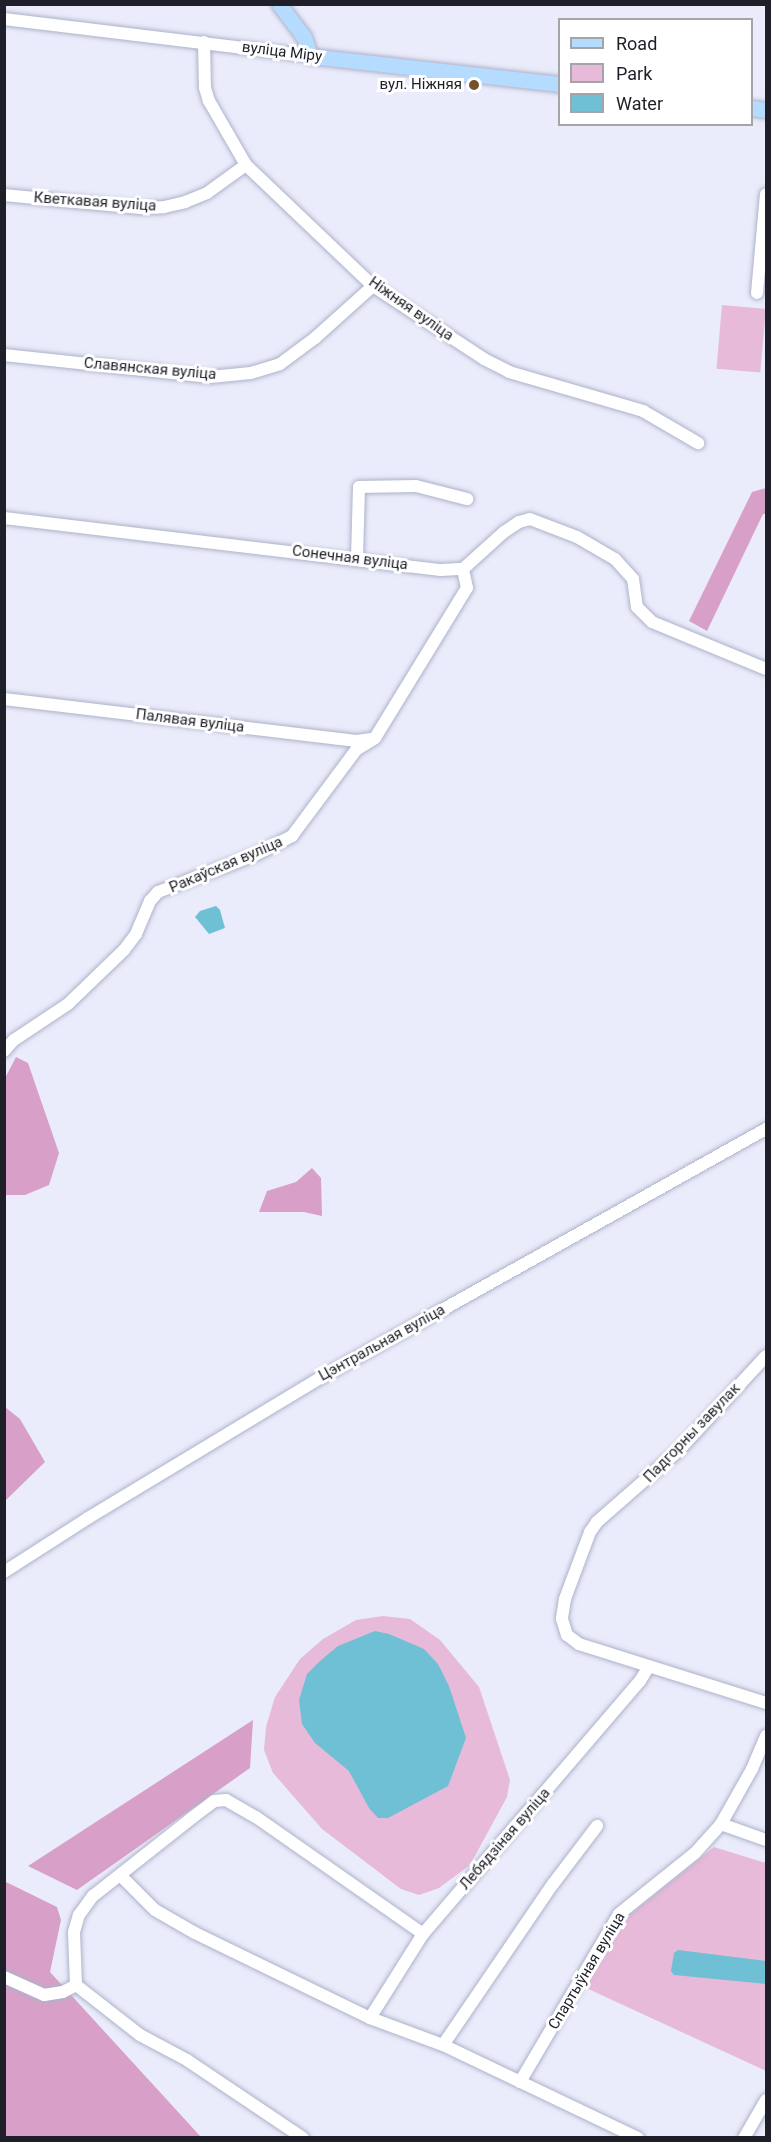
<!DOCTYPE html>
<html>
<head>
<meta charset="utf-8">
<style>
  body { margin:0 }
  #map { position:relative; width:771px; height:2142px; overflow:hidden; background:#eaecfb; font-family:Roboto,sans-serif }
  div>[style] { position:absolute }
  .green>* { inset:0; background:#e7bad9; transform-origin:0 0 }
  .forest>* { inset:0; background:#d8a0c8 }
  .water>* { inset:0; background:#6fbfd5 }
  .roads { filter:drop-shadow(0 0 2px #aeb2c9) drop-shadow(0 0 2px #aeb2c9) }
  .minor>* { height:12px; margin:-6px; padding:0 6px; transform-origin:6px; border-radius:6px; background:#fff }
  .major>* { height:15px; margin:-7.5px; padding:0 7.5px; transform-origin:7.5px; border-radius:7.5px; background:#b5dbff }
  .dots>* { width:16px; height:16px; translate:-50% -50%; box-sizing:border-box; border:3px solid #fff; border-radius:50% }
  span { translate:-50% -50%; white-space:nowrap; text-align:center; line-height:1.15; -webkit-text-stroke:6px #fff; paint-order:stroke }
  .street-label { font-size:15px; color:#1e1f28 }
  .poi-label { font-size:15px; color:#1e1f28 }
  .right { translate:-100% -50%; text-align:right }
  .frame { position:absolute; inset:0; border:6px solid #1e1f28; pointer-events:none }
  .legend { position:absolute; left:558px; top:18px; width:195px; height:108px; box-sizing:border-box; background:#fff; border:2px solid #a5a5a9; margin:0; padding:8px 10px; list-style:none; font-size:18px; color:#1e1f28 }
  .legend li { display:flex; align-items:center; gap:12px; height:30px }
  .legend b { width:30px; border:2px solid #a5a5a9 }
</style>
</head>
<body>
<div id="map">
  <div class="green">
    <i style="left:722px;top:305px;width:44px;height:64px;rotate:5deg"></i>
    <i style="clip-path:polygon(383px 1616px,410px 1619px,440px 1640px,479px 1687px,510px 1780px,507px 1797px,470px 1865px,439px 1888px,419px 1895px,401px 1889px,322px 1829px,273px 1773px,264px 1750px,266px 1727px,275px 1697px,300px 1659px,323px 1639px,356px 1620px)"></i>
    <i style="clip-path:polygon(714px 1847px,766px 1863px,766px 2071px,584px 1987px,628px 1916px)"></i>
  </div>
  <div class="forest">
    <i style="clip-path:polygon(766px 488px,766px 514px,763px 514px,707px 631px,689px 621px,752px 492px)"></i>
    <i style="clip-path:polygon(16px 1057px,28px 1063px,59px 1153px,49px 1185px,25px 1195px,5px 1195px,5px 1078px)"></i>
    <i style="clip-path:polygon(312px 1168px,321px 1178px,322px 1216px,304px 1212px,259px 1212px,267px 1191px,296px 1182px)"></i>
    <i style="clip-path:polygon(5px 1407px,20px 1419px,45px 1462px,5px 1501px)"></i>
    <i style="clip-path:polygon(253px 1720px,250px 1768px,77px 1890px,28px 1866px)"></i>
    <i style="clip-path:polygon(4px 1881px,57px 1907px,61px 1920px,50px 1972px,201px 2137px,5px 2137px)"></i>
  </div>
  <div class="water">
    <i style="clip-path:polygon(216px 906px,220px 910px,225px 928px,209px 934px,195px 917px,200px 911px)"></i>
    <i style="clip-path:polygon(375px 1631px,389px 1634px,424px 1649px,438px 1664px,449px 1686px,466px 1738px,448px 1786px,388px 1818px,378px 1818px,369px 1808px,349px 1771px,315px 1743px,302px 1724px,299px 1700px,307px 1674px,320px 1661px,338px 1646px)"></i>
    <i style="clip-path:polygon(678px 1950px,766px 1961px,766px 1984px,674px 1975px,671px 1971px,674px 1953px)"></i>
  </div>
  <div class="roads">
    <div class="minor">
      <i style="left:4px;top:19px;width:308px;rotate:6.9deg"></i>
      <i style="left:204px;top:42px;width:46px;rotate:88.8deg"></i>
      <i style="left:205px;top:88px;width:14px;rotate:73deg"></i>
      <i style="left:209px;top:101px;width:74px;rotate:60deg"></i>
      <i style="left:246px;top:165px;width:175px;rotate:43.6deg"></i>
      <i style="left:373px;top:286px;width:133px;rotate:33.3deg"></i>
      <i style="left:484px;top:359px;width:28px;rotate:27deg"></i>
      <i style="left:509px;top:372px;width:140px;rotate:16.2deg"></i>
      <i style="left:643px;top:411px;width:64px;rotate:30.2deg"></i>
      <i style="left:4px;top:195px;width:137px;rotate:5.5deg"></i>
      <i style="left:140px;top:208px;width:24px;rotate:-2deg"></i>
      <i style="left:164px;top:207px;width:22px;rotate:-13deg"></i>
      <i style="left:185px;top:202px;width:24px;rotate:-22deg"></i>
      <i style="left:207px;top:193px;width:48px;rotate:-35.7deg"></i>
      <i style="left:757px;top:293px;width:99px;rotate:-84.8deg"></i>
      <i style="left:4px;top:355px;width:207px;rotate:6.1deg"></i>
      <i style="left:210px;top:377px;width:41px;rotate:-5.6deg"></i>
      <i style="left:251px;top:373px;width:30px;rotate:-17deg"></i>
      <i style="left:280px;top:364px;width:44px;rotate:-36.6deg"></i>
      <i style="left:315px;top:338px;width:78px;rotate:-41.9deg"></i>
      <i style="left:4px;top:518px;width:440px;rotate:6.8deg"></i>
      <i style="left:441px;top:570px;width:22px;rotate:-3deg"></i>
      <i style="left:463px;top:569px;width:55px;rotate:-42.1deg"></i>
      <i style="left:504px;top:532px;width:18px;rotate:-34deg"></i>
      <i style="left:519px;top:522px;width:11px;rotate:-15deg"></i>
      <i style="left:530px;top:519px;width:50px;rotate:21deg"></i>
      <i style="left:577px;top:537px;width:44px;rotate:30.1deg"></i>
      <i style="left:615px;top:559px;width:27px;rotate:48deg"></i>
      <i style="left:633px;top:579px;width:28px;rotate:82deg"></i>
      <i style="left:637px;top:607px;width:21px;rotate:45deg"></i>
      <i style="left:652px;top:622px;width:123px;rotate:22.4deg"></i>
      <i style="left:357px;top:558px;width:71px;rotate:-88.4deg"></i>
      <i style="left:359px;top:487px;width:57px;rotate:-1deg"></i>
      <i style="left:416px;top:486px;width:53px;rotate:14.3deg"></i>
      <i style="left:4px;top:699px;width:355px;rotate:6.8deg"></i>
      <i style="left:357px;top:741px;width:14px;rotate:-8deg"></i>
      <i style="left:4px;top:1051px;width:15px;rotate:-48deg"></i>
      <i style="left:14px;top:1040px;width:65px;rotate:-33.7deg"></i>
      <i style="left:68px;top:1004px;width:78px;rotate:-44deg"></i>
      <i style="left:124px;top:950px;width:20px;rotate:-53deg"></i>
      <i style="left:136px;top:934px;width:36px;rotate:-67deg"></i>
      <i style="left:150px;top:901px;width:12px;rotate:-48deg"></i>
      <i style="left:158px;top:892px;width:104px;rotate:-20.9deg"></i>
      <i style="left:255px;top:855px;width:42px;rotate:-27.2deg"></i>
      <i style="left:292px;top:836px;width:107px;rotate:-53.3deg"></i>
      <i style="left:356px;top:750px;width:22px;rotate:-32deg"></i>
      <i style="left:375px;top:738px;width:176px;rotate:-58.5deg"></i>
      <i style="left:467px;top:588px;width:19px;rotate:-102deg"></i>
      <i style="left:766px;top:1356px;width:129px;rotate:132.8deg"></i>
      <i style="left:678px;top:1451px;width:108px;rotate:138.8deg"></i>
      <i style="left:597px;top:1522px;width:12px;rotate:125deg"></i>
      <i style="left:590px;top:1532px;width:72px;rotate:110.5deg"></i>
      <i style="left:565px;top:1599px;width:20px;rotate:99deg"></i>
      <i style="left:562px;top:1619px;width:17px;rotate:73deg"></i>
      <i style="left:567px;top:1635px;width:15px;rotate:37deg"></i>
      <i style="left:579px;top:1644px;width:196px;rotate:17.5deg"></i>
      <i style="left:4px;top:1572px;width:100px;rotate:-32.7deg"></i>
      <i style="left:88px;top:1518px;width:273px;rotate:-31.1deg"></i>
      <i style="left:322px;top:1377px;width:509px;rotate:-29.19deg"></i>
      <i style="left:721px;top:1824px;width:48px;rotate:19.6deg"></i>
      <i style="left:121px;top:1876px;width:48px;rotate:45deg"></i>
      <i style="left:155px;top:1910px;width:46px;rotate:29.9deg"></i>
      <i style="left:195px;top:1933px;width:195px;rotate:25.9deg"></i>
      <i style="left:370px;top:2018px;width:78px;rotate:20.3deg"></i>
      <i style="left:443px;top:2045px;width:216px;rotate:25.5deg"></i>
      <i style="left:4px;top:1977px;width:44px;rotate:24.2deg"></i>
      <i style="left:44px;top:1995px;width:19px;rotate:-9deg"></i>
      <i style="left:63px;top:1992px;width:15px;rotate:-28deg"></i>
      <i style="left:370px;top:2018px;width:99px;rotate:-57.8deg"></i>
      <i style="left:423px;top:1934px;width:333px;rotate:-49.4deg"></i>
      <i style="left:640px;top:1681px;width:17px;rotate:-59deg"></i>
      <i style="left:443px;top:2045px;width:195px;rotate:-55.7deg"></i>
      <i style="left:553px;top:1884px;width:73px;rotate:-52.8deg"></i>
      <i style="left:520px;top:2082px;width:195px;rotate:-59.5deg"></i>
      <i style="left:619px;top:1914px;width:97px;rotate:-38.8deg"></i>
      <i style="left:695px;top:1853px;width:39px;rotate:-48deg"></i>
      <i style="left:721px;top:1824px;width:63px;rotate:-60.6deg"></i>
      <i style="left:752px;top:1769px;width:36px;rotate:-67deg"></i>
      <i style="left:303px;top:2138px;width:140px;rotate:-146.1deg"></i>
      <i style="left:187px;top:2060px;width:53px;rotate:-152deg"></i>
      <i style="left:140px;top:2035px;width:81px;rotate:-142deg"></i>
      <i style="left:76px;top:1985px;width:53px;rotate:-92.2deg"></i>
      <i style="left:74px;top:1932px;width:18px;rotate:-74deg"></i>
      <i style="left:79px;top:1915px;width:24px;rotate:-54deg"></i>
      <i style="left:93px;top:1896px;width:132px;rotate:-38.3deg"></i>
      <i style="left:197px;top:1814px;width:21px;rotate:-37deg"></i>
      <i style="left:214px;top:1801px;width:12px;rotate:-5deg"></i>
      <i style="left:226px;top:1800px;width:34px;rotate:30deg"></i>
      <i style="left:256px;top:1817px;width:204px;rotate:35deg"></i>
      <i style="left:744px;top:2138px;width:44px;rotate:-59.9deg"></i>
    </div>
    <div class="major">
      <i style="left:279px;top:4px;width:41px;rotate:52.9deg"></i>
      <i style="left:304px;top:37px;width:20px;rotate:72deg"></i>
      <i style="left:310px;top:56px;width:252px;rotate:6.4deg"></i>
      <i style="left:752px;top:108px;width:14px;rotate:8deg"></i>
    </div>
  </div>
  <div class="dots">
    <i style="left:474px;top:85px;background:#76522c"></i>
  </div>
  <div class="street-label">
    <span style="left:282px;top:52px;rotate:7deg">вуліца Міру</span>
    <span style="left:95px;top:202px;rotate:4deg">Кветкавая вуліца</span>
    <span style="left:411px;top:309px;rotate:35deg">Ніжняя вуліца</span>
    <span style="left:150px;top:369px;rotate:5deg">Славянская вуліца</span>
    <span style="left:350px;top:558px;rotate:7deg">Сонечная вуліца</span>
    <span style="left:190px;top:721px;rotate:7deg">Палявая вуліца</span>
    <span style="left:226px;top:865px;rotate:-23deg">Ракаўская вуліца</span>
    <span style="left:382px;top:1343px;rotate:-29deg">Цэнтральная вуліца</span>
    <span style="left:692px;top:1433px;rotate:-46deg">Падгорны завулак</span>
    <span style="left:505px;top:1839px;rotate:-49deg">Лебядзіная вуліца</span>
    <span style="left:587px;top:1971px;rotate:-59deg">Спартыўная вуліца</span>
  </div>
  <div class="poi-label">
    <span class="right" style="left:462px;top:85px">вул. Ніжняя</span>
  </div>
  <div class="frame"></div>
  <ul class="legend">
  <li><b style="height:8px;background:#b5dbff"></b>Road</li>
  <li><b style="height:16px;background:#e7bad9"></b>Park</li>
  <li><b style="height:16px;background:#6fbfd5"></b>Water</li>
  </ul>
</div>
</body>
</html>
